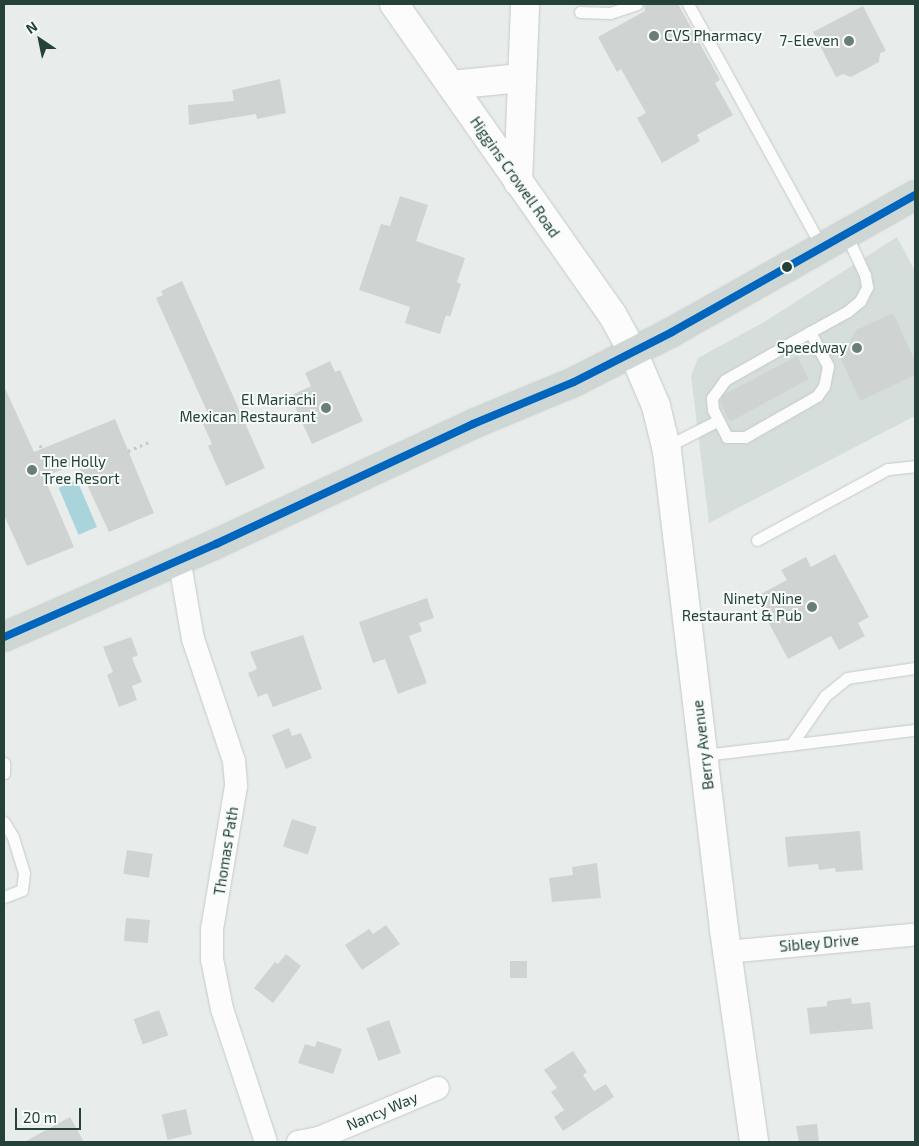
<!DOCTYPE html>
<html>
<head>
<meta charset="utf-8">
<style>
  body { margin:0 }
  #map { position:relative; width:919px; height:1146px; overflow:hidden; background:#e8edeb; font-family:"Exo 2",sans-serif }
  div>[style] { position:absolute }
  .built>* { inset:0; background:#d6dedb }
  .water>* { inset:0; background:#a9d4db; transform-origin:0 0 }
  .building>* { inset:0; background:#cfd4d2; transform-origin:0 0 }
  .path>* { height:3px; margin-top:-1.5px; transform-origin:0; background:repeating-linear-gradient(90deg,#c3ccca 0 2.5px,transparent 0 6.5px) }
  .roads { filter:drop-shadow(0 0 1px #c5cac8) drop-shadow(0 0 1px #c5cac8) }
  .lane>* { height:11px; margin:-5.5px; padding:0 5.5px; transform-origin:5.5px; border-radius:5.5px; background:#fcfcfc }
  .street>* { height:22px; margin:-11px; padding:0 11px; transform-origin:11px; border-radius:11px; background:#fcfcfc }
  .secondary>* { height:28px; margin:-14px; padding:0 14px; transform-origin:14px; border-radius:14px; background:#fcfcfc }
  .primary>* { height:28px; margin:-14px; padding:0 14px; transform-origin:14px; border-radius:14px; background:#cfd7d5 }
  .bus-1>* { height:8px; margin:-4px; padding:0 4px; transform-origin:4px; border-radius:4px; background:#0065bd }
  .dots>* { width:14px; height:14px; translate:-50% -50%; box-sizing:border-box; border:2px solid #f7fbf9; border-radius:50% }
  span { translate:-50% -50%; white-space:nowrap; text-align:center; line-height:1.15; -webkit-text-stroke:4px #f7fbf9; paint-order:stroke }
  .poi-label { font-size:15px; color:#24423a }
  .left { translate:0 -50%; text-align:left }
  .right { translate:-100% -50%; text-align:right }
  .street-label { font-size:15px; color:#24423a }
  .frame { position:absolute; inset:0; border:5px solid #24423a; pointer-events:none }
  .north { position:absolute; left:15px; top:15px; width:50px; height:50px; -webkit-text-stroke:4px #f7fbf9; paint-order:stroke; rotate:326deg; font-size:14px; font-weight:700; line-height:20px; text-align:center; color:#24423a }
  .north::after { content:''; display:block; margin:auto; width:18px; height:22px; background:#24423a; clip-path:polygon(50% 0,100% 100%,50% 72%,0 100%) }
  .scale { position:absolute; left:15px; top:1108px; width:66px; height:22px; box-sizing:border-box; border:2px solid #24423a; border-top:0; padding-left:6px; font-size:15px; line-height:18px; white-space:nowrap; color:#24423a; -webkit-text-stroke:4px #f7fbf9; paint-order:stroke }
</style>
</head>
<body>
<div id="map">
  <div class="built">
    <i style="clip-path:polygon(897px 237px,915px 271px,915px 416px,709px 523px,691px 376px,698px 358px,764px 322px)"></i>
  </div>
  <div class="water">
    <i style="left:77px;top:480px;width:51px;height:20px;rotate:67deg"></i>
  </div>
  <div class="building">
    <i style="clip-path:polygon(644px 4px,678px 4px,720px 80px,715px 83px,733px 115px,697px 135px,700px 141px,662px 163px,637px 118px,646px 113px,621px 69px,617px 72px,598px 37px,645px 11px)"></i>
    <i style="clip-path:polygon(863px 6px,886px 51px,880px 53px,879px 62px,851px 77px,843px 74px,836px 77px,813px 32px)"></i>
    <i style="clip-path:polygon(280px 79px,286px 113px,257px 119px,256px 114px,189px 125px,188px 105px,234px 101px,232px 90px)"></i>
    <i style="clip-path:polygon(400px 196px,428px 205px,416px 241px,465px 258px,457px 282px,461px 284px,450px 317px,446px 315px,440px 334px,405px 323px,410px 307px,359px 290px,381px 224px,390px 226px)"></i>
    <i style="clip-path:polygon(182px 281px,265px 468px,226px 486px,208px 446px,212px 444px,202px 422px,210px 418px,156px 298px,163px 295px,161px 291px)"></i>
    <i style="clip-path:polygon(893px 313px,915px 361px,915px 375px,860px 401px,841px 359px,856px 330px)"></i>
    <i style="clip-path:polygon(797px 356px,809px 379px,730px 422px,720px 402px,723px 395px)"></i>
    <i style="clip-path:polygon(330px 361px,335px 372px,340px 370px,363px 421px,312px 444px,290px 396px,311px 386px,305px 373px)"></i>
    <i style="clip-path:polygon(4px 386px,34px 452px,115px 419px,154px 513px,109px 532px,77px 463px,44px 477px,74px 547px,27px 566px,4px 515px)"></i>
    <i style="clip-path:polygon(835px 554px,869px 617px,858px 623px,865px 636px,839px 650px,831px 636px,788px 659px,755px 597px,787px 580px,781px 570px,806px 557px,811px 567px)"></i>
    <i style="clip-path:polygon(427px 598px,434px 618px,419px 623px,422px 631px,409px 636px,427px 683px,398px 694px,385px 659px,373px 663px,359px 622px)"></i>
    <i style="clip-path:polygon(303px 635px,322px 689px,273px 707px,267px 693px,258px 697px,248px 673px,257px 669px,250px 652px)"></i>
    <i style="clip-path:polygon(131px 637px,138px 655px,132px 658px,142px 682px,132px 686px,137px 700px,119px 707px,107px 675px,113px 672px,103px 647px)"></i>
    <i style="clip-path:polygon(289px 728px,292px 736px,301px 733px,312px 758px,286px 769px,272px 735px)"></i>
    <i style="left:292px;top:819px;width:26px;height:29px;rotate:18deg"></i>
    <i style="clip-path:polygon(860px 831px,863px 870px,836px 872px,835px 868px,819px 870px,818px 864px,788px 867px,785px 837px)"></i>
    <i style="left:127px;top:850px;width:26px;height:24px;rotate:9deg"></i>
    <i style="clip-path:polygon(597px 863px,601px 898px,552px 902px,549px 878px,573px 875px,572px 867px)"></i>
    <i style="left:126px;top:918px;width:24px;height:23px;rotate:5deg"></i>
    <i style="clip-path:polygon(386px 925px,400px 944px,362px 970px,345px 945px,369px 929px,373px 934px)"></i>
    <i style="clip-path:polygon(286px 954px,301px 966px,273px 1003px,254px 988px,275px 962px,278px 964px)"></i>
    <i style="left:510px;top:961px;width:17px;height:17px"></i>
    <i style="clip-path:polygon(851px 998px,852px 1004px,870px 1002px,873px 1029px,810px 1034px,807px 1008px,827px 1006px,827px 1001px)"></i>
    <i style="left:159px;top:1010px;width:27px;height:27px;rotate:70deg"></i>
    <i style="left:389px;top:1020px;width:35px;height:24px;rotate:70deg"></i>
    <i style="clip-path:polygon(317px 1041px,342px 1049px,333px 1074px,298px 1063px,305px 1044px,315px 1047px)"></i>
    <i style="clip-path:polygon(573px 1051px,587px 1072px,583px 1075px,594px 1091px,606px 1084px,614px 1097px,563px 1131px,554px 1117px,564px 1110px,551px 1092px,557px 1088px,544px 1070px)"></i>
    <i style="left:186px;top:1109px;width:26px;height:25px;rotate:77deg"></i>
    <i style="clip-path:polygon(70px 1117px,84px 1142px,24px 1142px)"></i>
    <i style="clip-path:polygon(817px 1124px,819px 1142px,799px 1142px,796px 1126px)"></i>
  </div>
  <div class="path">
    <i style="left:40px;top:445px;width:4px;rotate:63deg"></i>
    <i style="left:128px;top:451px;width:25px;rotate:-23deg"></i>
  </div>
  <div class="roads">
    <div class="lane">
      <i style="left:688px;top:4px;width:276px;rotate:61.2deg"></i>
      <i style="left:580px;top:12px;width:30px;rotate:2deg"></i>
      <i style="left:610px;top:13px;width:28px;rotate:-18deg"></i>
      <i style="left:810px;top:332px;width:38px;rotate:62deg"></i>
      <i style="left:828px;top:366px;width:20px;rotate:101deg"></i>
      <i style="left:824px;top:386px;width:12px;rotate:125deg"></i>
      <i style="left:817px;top:396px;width:83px;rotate:150.3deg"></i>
      <i style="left:745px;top:437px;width:18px;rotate:180deg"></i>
      <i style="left:727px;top:437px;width:30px;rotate:-117deg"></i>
      <i style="left:713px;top:410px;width:12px;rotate:-95deg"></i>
      <i style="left:712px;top:398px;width:22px;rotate:-54deg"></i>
      <i style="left:725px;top:380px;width:98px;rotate:-29.5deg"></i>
      <i style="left:810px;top:332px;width:43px;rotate:-28.9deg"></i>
      <i style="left:848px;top:311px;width:16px;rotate:-40deg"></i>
      <i style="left:860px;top:301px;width:16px;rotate:-63deg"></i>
      <i style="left:867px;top:287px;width:12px;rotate:-99deg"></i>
      <i style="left:865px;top:275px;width:45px;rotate:-114.9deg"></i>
      <i style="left:666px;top:447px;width:57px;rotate:-27deg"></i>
      <i style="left:757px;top:540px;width:149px;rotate:-28.5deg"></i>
      <i style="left:888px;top:469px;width:27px;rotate:-6deg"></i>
      <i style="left:791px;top:745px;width:60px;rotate:-55.2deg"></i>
      <i style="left:825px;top:696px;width:28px;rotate:-39deg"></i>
      <i style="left:847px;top:678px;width:69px;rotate:-8.4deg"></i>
      <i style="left:704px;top:755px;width:212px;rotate:-6.8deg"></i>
      <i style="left:4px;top:763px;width:10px;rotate:90deg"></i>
      <i style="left:4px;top:822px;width:17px;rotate:59deg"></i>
      <i style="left:13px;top:837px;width:38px;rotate:73deg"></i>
      <i style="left:24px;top:873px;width:17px;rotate:97deg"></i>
      <i style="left:22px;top:890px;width:19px;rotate:159deg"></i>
    </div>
    <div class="street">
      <i style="left:179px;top:558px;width:82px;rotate:80.2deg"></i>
      <i style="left:193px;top:639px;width:129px;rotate:71.4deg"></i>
      <i style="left:234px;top:761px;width:25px;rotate:85deg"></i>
      <i style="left:236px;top:786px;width:146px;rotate:99.5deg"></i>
      <i style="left:212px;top:930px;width:29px;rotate:90deg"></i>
      <i style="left:212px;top:959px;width:51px;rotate:78.7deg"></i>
      <i style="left:222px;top:1009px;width:140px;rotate:71.7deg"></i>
      <i style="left:727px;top:952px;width:185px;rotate:-5.3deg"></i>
      <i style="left:298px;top:1142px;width:21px;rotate:-11deg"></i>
      <i style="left:319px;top:1138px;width:129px;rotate:-22.8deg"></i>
    </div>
    <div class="secondary">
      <i style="left:394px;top:4px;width:379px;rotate:54.9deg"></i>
      <i style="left:612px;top:314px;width:43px;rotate:61.1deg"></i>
      <i style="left:633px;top:352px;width:59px;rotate:66.9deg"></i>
      <i style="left:656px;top:406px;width:46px;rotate:76.3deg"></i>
      <i style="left:667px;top:451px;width:482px;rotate:83.2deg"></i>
      <i style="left:724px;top:930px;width:214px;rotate:81.9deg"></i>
      <i style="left:451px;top:85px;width:70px;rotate:-5.7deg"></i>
      <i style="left:518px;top:182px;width:178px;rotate:-87.7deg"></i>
    </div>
    <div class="primary">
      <i style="left:4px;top:637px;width:232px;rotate:-23.7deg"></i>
      <i style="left:216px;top:544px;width:284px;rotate:-25deg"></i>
      <i style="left:473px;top:424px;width:109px;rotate:-22.6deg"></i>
      <i style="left:574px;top:382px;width:110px;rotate:-27deg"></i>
      <i style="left:672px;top:332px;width:279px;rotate:-29.4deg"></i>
    </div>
  </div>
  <div class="bus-1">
    <i style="left:4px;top:637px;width:232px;rotate:-23.7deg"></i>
    <i style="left:216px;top:544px;width:284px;rotate:-25deg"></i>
    <i style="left:473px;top:424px;width:109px;rotate:-22.6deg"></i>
    <i style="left:574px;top:382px;width:110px;rotate:-27deg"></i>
    <i style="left:672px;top:332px;width:279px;rotate:-29.4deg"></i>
  </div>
  <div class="dots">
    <i style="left:654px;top:36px;background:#697e78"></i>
    <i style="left:849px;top:41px;background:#697e78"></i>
    <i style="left:787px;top:267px;background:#24423a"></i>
    <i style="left:857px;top:348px;background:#697e78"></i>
    <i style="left:326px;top:408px;background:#697e78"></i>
    <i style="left:32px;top:470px;background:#697e78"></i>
    <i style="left:812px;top:607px;background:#697e78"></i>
  </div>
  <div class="poi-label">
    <span class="left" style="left:664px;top:36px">CVS Pharmacy</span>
    <span class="right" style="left:839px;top:41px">7-Eleven</span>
    <span class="right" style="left:847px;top:348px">Speedway</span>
    <span class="right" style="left:316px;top:408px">El Mariachi<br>Mexican Restaurant</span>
    <span class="left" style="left:42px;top:470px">The Holly<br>Tree Resort</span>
    <span class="right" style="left:802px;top:607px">Ninety Nine<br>Restaurant &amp; Pub</span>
  </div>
  <div class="street-label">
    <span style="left:515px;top:177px;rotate:55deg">Higgins Crowell Road</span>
    <span style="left:703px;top:745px;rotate:-97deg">Berry Avenue</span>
    <span style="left:226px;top:851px;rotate:-81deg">Thomas Path</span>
    <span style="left:819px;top:943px;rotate:-5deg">Sibley Drive</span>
    <span style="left:382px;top:1111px;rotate:-23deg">Nancy Way</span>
  </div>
  <div class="frame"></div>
  <div class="north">N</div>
  <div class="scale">20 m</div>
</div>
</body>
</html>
